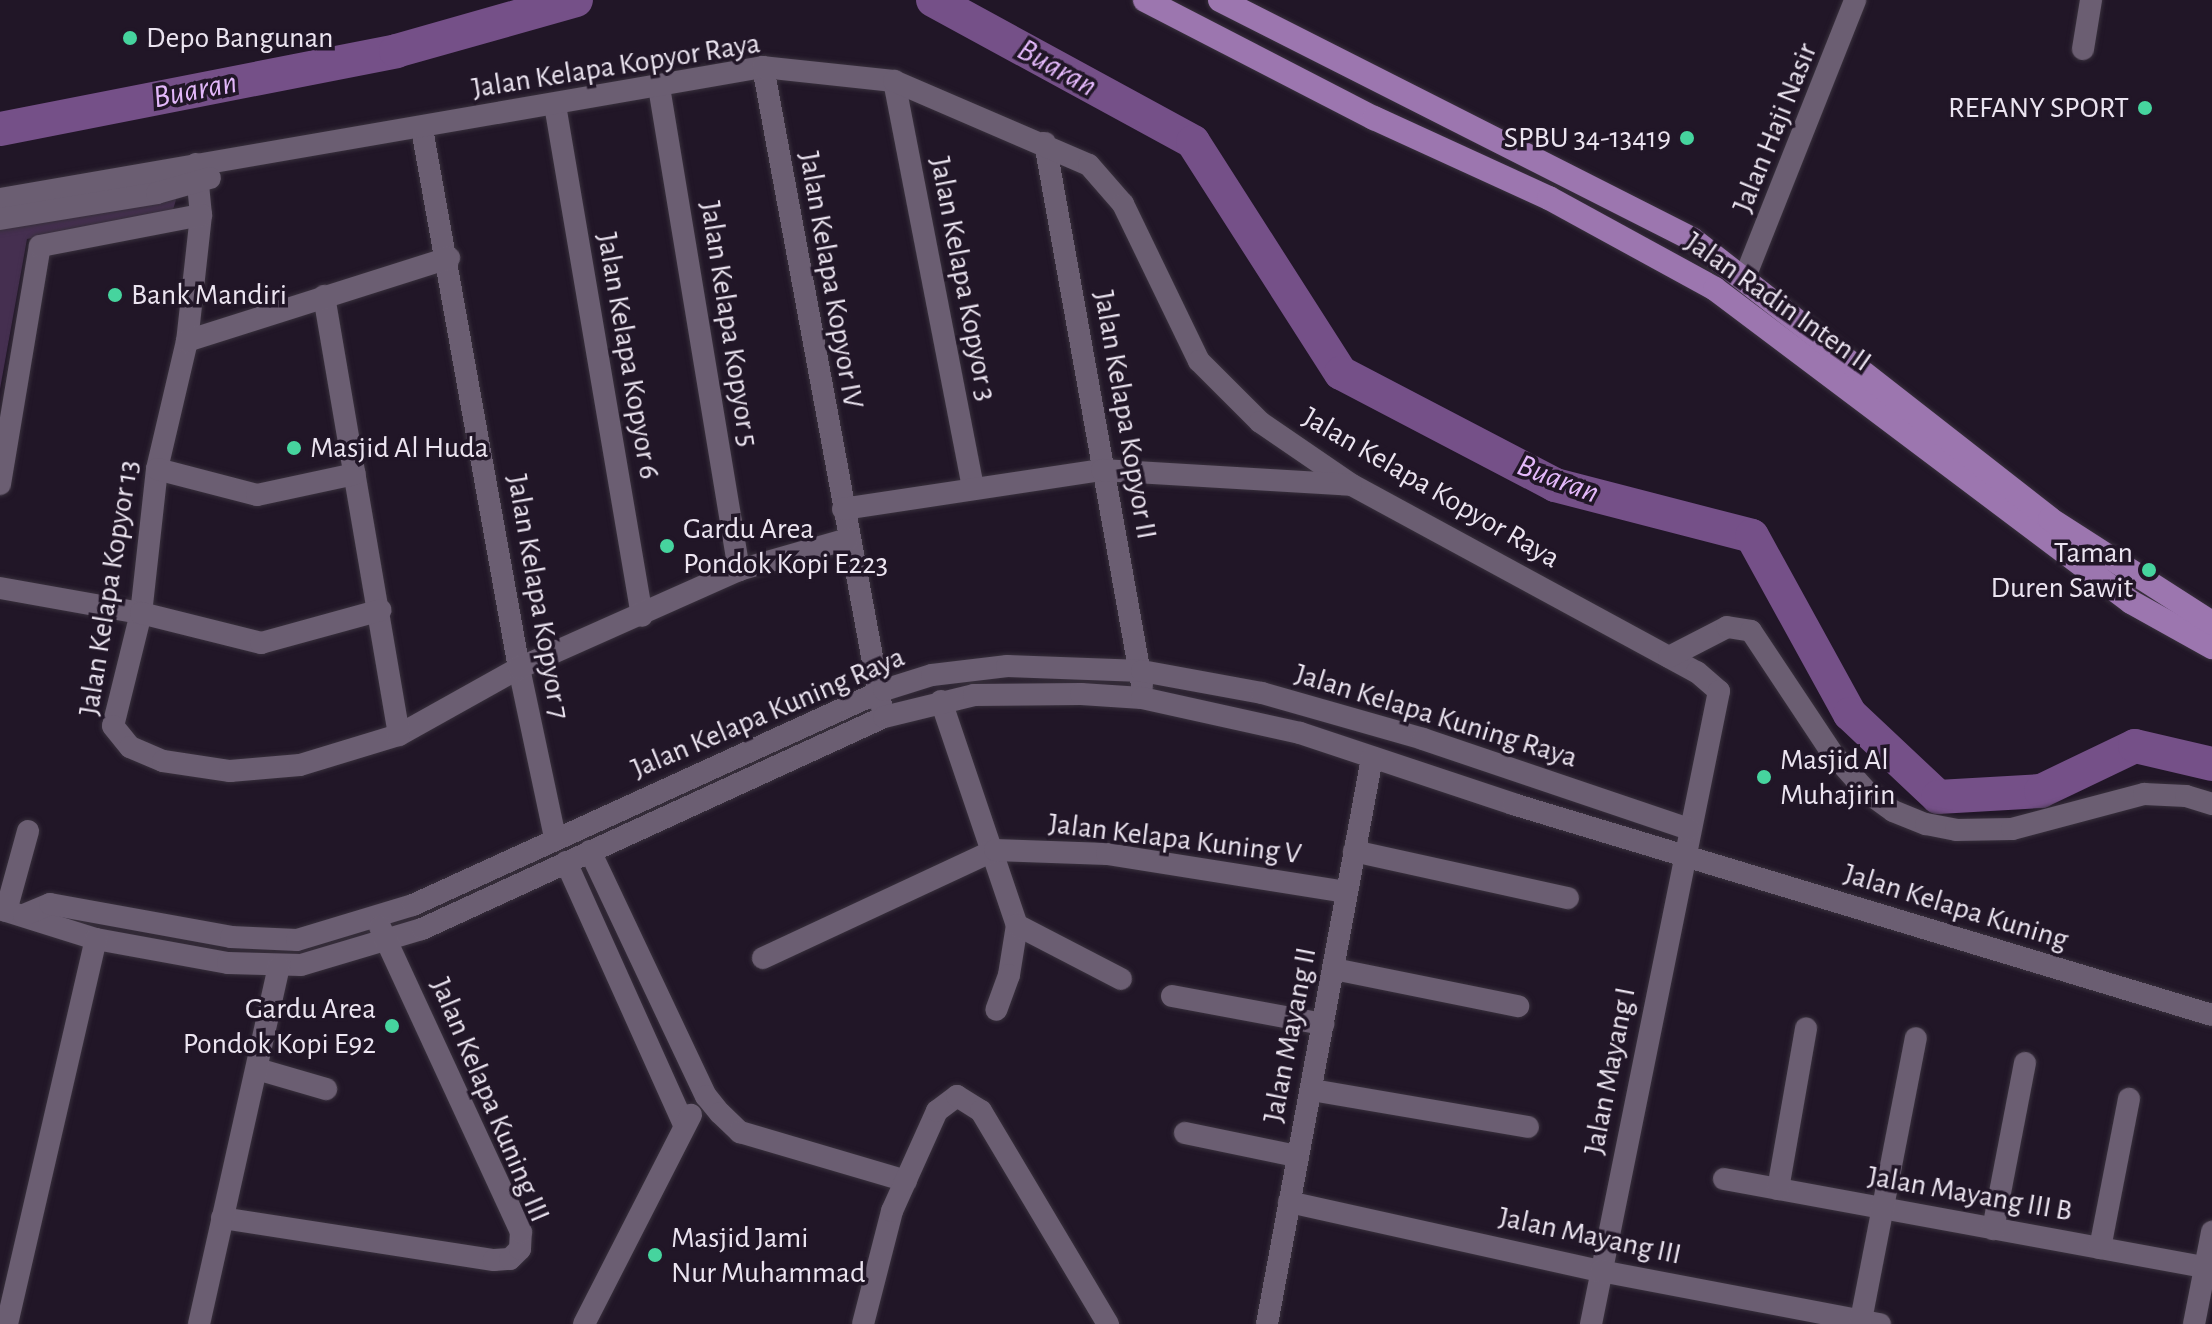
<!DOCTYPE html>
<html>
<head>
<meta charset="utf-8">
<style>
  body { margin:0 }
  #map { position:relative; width:2212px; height:1324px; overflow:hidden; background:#211627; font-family:"Alegreya Sans",sans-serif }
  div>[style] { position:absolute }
  .green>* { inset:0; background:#452f50 }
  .river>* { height:34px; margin:-17px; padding:0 17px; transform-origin:17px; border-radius:17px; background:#755088 }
  .roads { filter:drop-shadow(0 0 2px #38303c) drop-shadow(0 0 2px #38303c) }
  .street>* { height:22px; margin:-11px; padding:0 11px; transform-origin:11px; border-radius:11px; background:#6b5e72 }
  .primary>* { height:24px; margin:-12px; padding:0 12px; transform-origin:12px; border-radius:12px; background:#9c76af }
  .dots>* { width:22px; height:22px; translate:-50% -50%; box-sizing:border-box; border:4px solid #211627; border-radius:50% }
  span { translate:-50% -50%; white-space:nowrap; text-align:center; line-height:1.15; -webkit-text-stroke:7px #211627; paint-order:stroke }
  .poi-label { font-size:30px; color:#ebe4f0 }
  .left { translate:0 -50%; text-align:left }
  .right { translate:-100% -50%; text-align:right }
  .street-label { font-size:30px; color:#ebe4f0 }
  .water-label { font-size:32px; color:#e3b8fa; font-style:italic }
</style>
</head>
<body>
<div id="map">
  <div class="green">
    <i style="clip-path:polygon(179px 189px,173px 210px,27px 239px,0 389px,0 219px)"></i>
  </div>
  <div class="river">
    <i style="left:933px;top:0;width:296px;rotate:28.6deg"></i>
    <i style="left:1193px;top:142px;width:274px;rotate:57.4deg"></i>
    <i style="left:1341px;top:373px;width:242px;rotate:27.6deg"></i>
    <i style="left:1555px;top:485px;width:203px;rotate:14.5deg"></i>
    <i style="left:1752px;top:536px;width:203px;rotate:61.2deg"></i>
    <i style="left:1850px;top:714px;width:121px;rotate:43.3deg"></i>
    <i style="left:1938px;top:797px;width:103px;rotate:-3.3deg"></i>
    <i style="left:2041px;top:791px;width:104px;rotate:-25.6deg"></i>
    <i style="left:2135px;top:746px;width:79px;rotate:13.2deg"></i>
    <i style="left:0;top:129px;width:404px;rotate:-11.1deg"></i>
    <i style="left:396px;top:51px;width:187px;rotate:-15.8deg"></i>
  </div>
  <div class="roads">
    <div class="street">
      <i style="left:2083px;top:49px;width:50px;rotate:-80.7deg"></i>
      <i style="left:763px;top:67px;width:649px;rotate:79.52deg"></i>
      <i style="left:894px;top:81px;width:415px;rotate:79deg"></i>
      <i style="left:659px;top:87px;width:490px;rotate:80.6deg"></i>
      <i style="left:555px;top:105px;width:518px;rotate:80.34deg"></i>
      <i style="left:422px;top:129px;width:548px;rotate:79.8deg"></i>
      <i style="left:519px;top:668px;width:174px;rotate:78deg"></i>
      <i style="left:1045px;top:143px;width:551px;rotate:79.85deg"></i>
      <i style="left:196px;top:164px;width:51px;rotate:84.4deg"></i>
      <i style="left:201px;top:215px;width:127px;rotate:96.3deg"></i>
      <i style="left:187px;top:341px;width:131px;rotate:103.2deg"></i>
      <i style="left:157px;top:469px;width:145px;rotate:96.3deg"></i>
      <i style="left:141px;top:613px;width:116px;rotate:103.9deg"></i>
      <i style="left:113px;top:726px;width:27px;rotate:51deg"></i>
      <i style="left:130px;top:747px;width:36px;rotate:23deg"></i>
      <i style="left:163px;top:761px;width:68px;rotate:8.5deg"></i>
      <i style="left:230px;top:771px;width:70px;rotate:-4.9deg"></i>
      <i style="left:300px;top:765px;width:103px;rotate:-16.9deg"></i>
      <i style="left:399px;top:735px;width:137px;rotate:-29.2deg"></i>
      <i style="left:519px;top:668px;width:241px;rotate:-24deg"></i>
      <i style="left:739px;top:570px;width:113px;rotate:-15.9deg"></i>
      <i style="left:0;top:199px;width:774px;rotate:-9.82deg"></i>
      <i style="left:763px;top:67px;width:132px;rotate:6.1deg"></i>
      <i style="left:894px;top:81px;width:212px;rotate:23.3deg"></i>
      <i style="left:1089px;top:165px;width:52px;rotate:48.9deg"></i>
      <i style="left:1123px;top:204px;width:174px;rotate:64.2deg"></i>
      <i style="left:1199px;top:361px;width:86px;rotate:45deg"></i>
      <i style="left:1260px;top:422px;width:112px;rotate:34.4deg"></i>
      <i style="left:1352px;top:485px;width:392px;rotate:28.5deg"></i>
      <i style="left:1697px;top:672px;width:29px;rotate:41deg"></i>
      <i style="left:1719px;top:691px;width:646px;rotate:101.43deg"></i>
      <i style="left:0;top:219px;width:159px;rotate:-9.4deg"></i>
      <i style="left:157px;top:193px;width:55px;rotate:-15.8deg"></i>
      <i style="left:1745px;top:277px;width:298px;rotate:-68.3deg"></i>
      <i style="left:324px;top:296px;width:445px;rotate:80.3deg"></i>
      <i style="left:187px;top:341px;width:275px;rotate:-17.6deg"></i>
      <i style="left:157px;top:469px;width:103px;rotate:14.6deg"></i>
      <i style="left:257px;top:495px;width:100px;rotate:-12.1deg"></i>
      <i style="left:0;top:484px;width:241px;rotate:-80.5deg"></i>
      <i style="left:40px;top:246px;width:164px;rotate:-10.9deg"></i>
      <i style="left:843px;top:509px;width:262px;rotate:-8.6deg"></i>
      <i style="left:1102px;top:470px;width:249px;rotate:3.4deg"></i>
      <i style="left:0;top:588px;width:143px;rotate:10.1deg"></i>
      <i style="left:141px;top:613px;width:124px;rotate:14deg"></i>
      <i style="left:261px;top:643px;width:124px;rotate:-15.4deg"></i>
      <i style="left:1669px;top:657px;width:65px;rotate:-27.3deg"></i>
      <i style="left:1727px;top:627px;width:24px;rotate:9deg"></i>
      <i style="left:1751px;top:631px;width:146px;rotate:56.4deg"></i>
      <i style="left:1832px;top:753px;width:52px;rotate:48.1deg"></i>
      <i style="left:1867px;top:792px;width:32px;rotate:36deg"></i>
      <i style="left:1893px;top:811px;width:35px;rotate:22deg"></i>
      <i style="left:1926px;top:824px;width:31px;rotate:11deg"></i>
      <i style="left:1956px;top:830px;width:56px;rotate:-1deg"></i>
      <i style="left:2012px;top:829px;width:137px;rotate:-14.9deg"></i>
      <i style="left:2144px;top:794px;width:42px;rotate:2.7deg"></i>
      <i style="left:2186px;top:796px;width:27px;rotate:17deg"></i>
      <i style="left:941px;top:701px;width:237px;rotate:71.3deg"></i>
      <i style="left:1017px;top:925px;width:51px;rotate:99.1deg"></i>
      <i style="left:1009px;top:975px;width:37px;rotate:110deg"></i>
      <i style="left:590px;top:851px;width:271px;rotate:64.7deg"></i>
      <i style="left:706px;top:1096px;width:22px;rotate:51deg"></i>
      <i style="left:720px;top:1113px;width:28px;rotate:44deg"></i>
      <i style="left:740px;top:1132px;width:173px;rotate:16.4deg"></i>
      <i style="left:1354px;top:851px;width:219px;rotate:12.4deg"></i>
      <i style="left:566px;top:862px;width:288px;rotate:65.8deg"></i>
      <i style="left:0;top:909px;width:101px;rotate:17.4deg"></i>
      <i style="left:96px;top:939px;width:134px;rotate:10.3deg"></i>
      <i style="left:228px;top:963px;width:73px;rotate:1.6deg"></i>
      <i style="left:301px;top:965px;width:126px;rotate:-16.6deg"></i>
      <i style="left:422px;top:929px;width:508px;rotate:-24.65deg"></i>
      <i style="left:884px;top:717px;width:93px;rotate:-13.7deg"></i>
      <i style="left:974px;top:695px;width:107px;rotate:-0.5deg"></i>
      <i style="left:1081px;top:694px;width:61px;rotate:3.8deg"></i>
      <i style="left:1142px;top:698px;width:162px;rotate:12.5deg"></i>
      <i style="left:1300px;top:733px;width:225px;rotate:18.4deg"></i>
      <i style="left:1513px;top:804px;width:730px;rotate:16.8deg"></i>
      <i style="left:6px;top:911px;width:83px;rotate:-74.6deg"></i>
      <i style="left:24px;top:915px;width:28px;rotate:-23deg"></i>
      <i style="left:50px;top:904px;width:184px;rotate:10.3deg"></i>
      <i style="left:231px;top:937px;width:66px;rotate:2.6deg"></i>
      <i style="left:297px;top:940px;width:121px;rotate:-16.8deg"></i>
      <i style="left:413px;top:905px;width:518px;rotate:-24.54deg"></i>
      <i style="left:884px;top:690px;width:50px;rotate:-17.4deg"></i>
      <i style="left:932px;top:675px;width:76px;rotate:-6.8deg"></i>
      <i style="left:1007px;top:666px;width:135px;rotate:2.1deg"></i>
      <i style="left:1142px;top:671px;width:122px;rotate:10.4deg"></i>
      <i style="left:1262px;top:693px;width:167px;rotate:15.9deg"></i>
      <i style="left:1423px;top:739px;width:281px;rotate:18.7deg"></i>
      <i style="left:1017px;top:925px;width:117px;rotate:27.4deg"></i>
      <i style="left:763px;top:958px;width:256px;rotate:-25deg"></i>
      <i style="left:995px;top:850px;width:112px;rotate:2deg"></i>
      <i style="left:1107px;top:854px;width:243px;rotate:9deg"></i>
      <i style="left:1334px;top:969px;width:188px;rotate:11.4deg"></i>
      <i style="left:1172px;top:996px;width:154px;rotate:10.5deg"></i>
      <i style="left:257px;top:1069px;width:72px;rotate:16.2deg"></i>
      <i style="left:1312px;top:1090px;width:219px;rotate:9.7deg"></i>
      <i style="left:1185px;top:1133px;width:113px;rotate:11.7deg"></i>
      <i style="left:1724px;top:1179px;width:489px;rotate:10.4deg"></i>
      <i style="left:1778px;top:1189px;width:163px;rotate:-80.1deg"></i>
      <i style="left:1289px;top:1202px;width:320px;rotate:12.5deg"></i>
      <i style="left:1601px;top:1271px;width:284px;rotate:10.8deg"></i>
      <i style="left:222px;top:1218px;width:275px;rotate:8.8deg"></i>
      <i style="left:494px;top:1260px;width:16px;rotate:-4deg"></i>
      <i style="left:510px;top:1259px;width:14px;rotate:-45deg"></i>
      <i style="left:520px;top:1249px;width:17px;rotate:-87deg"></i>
      <i style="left:521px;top:1232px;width:336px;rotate:-114.8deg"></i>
      <i style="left:1993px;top:1229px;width:169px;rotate:-79.1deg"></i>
      <i style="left:2100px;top:1248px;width:152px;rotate:-79deg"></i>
      <i style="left:1861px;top:1320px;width:287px;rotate:-79deg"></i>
      <i style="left:7px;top:1324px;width:395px;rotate:-77deg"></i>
      <i style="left:199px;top:1324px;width:366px;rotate:-77.4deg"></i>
      <i style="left:584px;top:1324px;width:235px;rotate:-62.9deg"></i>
      <i style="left:863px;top:1324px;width:117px;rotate:-75.6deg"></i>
      <i style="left:892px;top:1211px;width:110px;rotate:-65.8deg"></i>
      <i style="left:937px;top:1111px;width:25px;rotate:-37deg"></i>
      <i style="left:957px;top:1096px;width:28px;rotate:32deg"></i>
      <i style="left:981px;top:1111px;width:248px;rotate:59.2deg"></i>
      <i style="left:1267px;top:1324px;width:576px;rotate:-79.49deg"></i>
      <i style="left:2194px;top:1324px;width:94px;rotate:-78.9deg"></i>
    </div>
    <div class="primary">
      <i style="left:1145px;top:0;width:258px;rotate:27.3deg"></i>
      <i style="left:1374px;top:118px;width:192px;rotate:24.6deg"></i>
      <i style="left:1549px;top:198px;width:189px;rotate:28.7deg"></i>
      <i style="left:1715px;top:289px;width:521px;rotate:36.96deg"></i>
      <i style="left:2131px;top:602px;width:93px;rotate:29.1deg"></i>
      <i style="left:1220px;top:0;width:529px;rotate:26.86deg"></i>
      <i style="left:1692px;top:239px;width:454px;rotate:38deg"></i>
      <i style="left:2050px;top:519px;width:193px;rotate:32.7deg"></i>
    </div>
  </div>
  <div class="dots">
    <i style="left:130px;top:38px;background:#46d49e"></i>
    <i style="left:2145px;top:108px;background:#46d49e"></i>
    <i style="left:1687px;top:138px;background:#46d49e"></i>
    <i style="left:115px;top:295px;background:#46d49e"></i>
    <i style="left:294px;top:448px;background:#46d49e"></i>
    <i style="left:667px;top:546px;background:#46d49e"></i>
    <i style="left:2149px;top:570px;background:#46d49e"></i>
    <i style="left:1764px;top:777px;background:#46d49e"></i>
    <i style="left:392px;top:1026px;background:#46d49e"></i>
    <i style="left:655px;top:1255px;background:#46d49e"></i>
  </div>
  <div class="poi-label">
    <span class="left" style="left:146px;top:38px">Depo Bangunan</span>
    <span class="right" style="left:2129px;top:108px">REFANY SPORT</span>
    <span class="right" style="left:1671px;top:138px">SPBU 34-13419</span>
    <span class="left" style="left:131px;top:295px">Bank Mandiri</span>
    <span class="left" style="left:310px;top:448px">Masjid Al Huda</span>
    <span class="left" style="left:683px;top:546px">Gardu Area<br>Pondok Kopi E223</span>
    <span class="right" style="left:2133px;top:570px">Taman<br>Duren Sawit</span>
    <span class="left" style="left:1780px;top:777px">Masjid Al<br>Muhajirin</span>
    <span class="right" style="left:376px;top:1026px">Gardu Area<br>Pondok Kopi E92</span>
    <span class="left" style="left:671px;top:1255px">Masjid Jami<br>Nur Muhammad</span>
  </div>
  <div class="street-label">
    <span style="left:616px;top:66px;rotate:-9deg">Jalan Kelapa Kopyor Raya</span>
    <span style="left:1775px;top:128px;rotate:-68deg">Jalan Haji Nasir</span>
    <span style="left:963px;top:279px;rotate:79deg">Jalan Kelapa Kopyor 3</span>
    <span style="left:831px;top:280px;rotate:80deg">Jalan Kelapa Kopyor IV</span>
    <span style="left:1778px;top:302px;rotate:35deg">Jalan Radin Inten II</span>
    <span style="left:729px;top:324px;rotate:81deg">Jalan Kelapa Kopyor 5</span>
    <span style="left:628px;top:356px;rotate:80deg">Jalan Kelapa Kopyor 6</span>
    <span style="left:1125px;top:415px;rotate:80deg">Jalan Kelapa Kopyor II</span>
    <span style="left:1431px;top:488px;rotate:30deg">Jalan Kelapa Kopyor Raya</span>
    <span style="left:109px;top:588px;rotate:-81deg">Jalan Kelapa Kopyor 13</span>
    <span style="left:538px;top:597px;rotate:80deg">Jalan Kelapa Kopyor 7</span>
    <span style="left:768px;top:713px;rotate:-23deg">Jalan Kelapa Kuning Raya</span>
    <span style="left:1436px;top:716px;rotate:17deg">Jalan Kelapa Kuning Raya</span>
    <span style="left:1175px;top:839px;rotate:7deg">Jalan Kelapa Kuning V</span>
    <span style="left:1956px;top:907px;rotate:17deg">Jalan Kelapa Kuning</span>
    <span style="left:1290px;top:1035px;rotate:-79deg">Jalan Mayang II</span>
    <span style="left:1610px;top:1071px;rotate:-79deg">Jalan Mayang I</span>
    <span style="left:490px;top:1100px;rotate:67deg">Jalan Kelapa Kuning III</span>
    <span style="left:1970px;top:1194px;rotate:10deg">Jalan Mayang III B</span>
    <span style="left:1590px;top:1236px;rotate:12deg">Jalan Mayang III</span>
  </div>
  <div class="water-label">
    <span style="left:1057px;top:68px;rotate:29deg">Buaran</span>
    <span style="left:195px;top:90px;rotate:-11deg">Buaran</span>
    <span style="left:1558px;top:479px;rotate:21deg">Buaran</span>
  </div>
</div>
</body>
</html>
